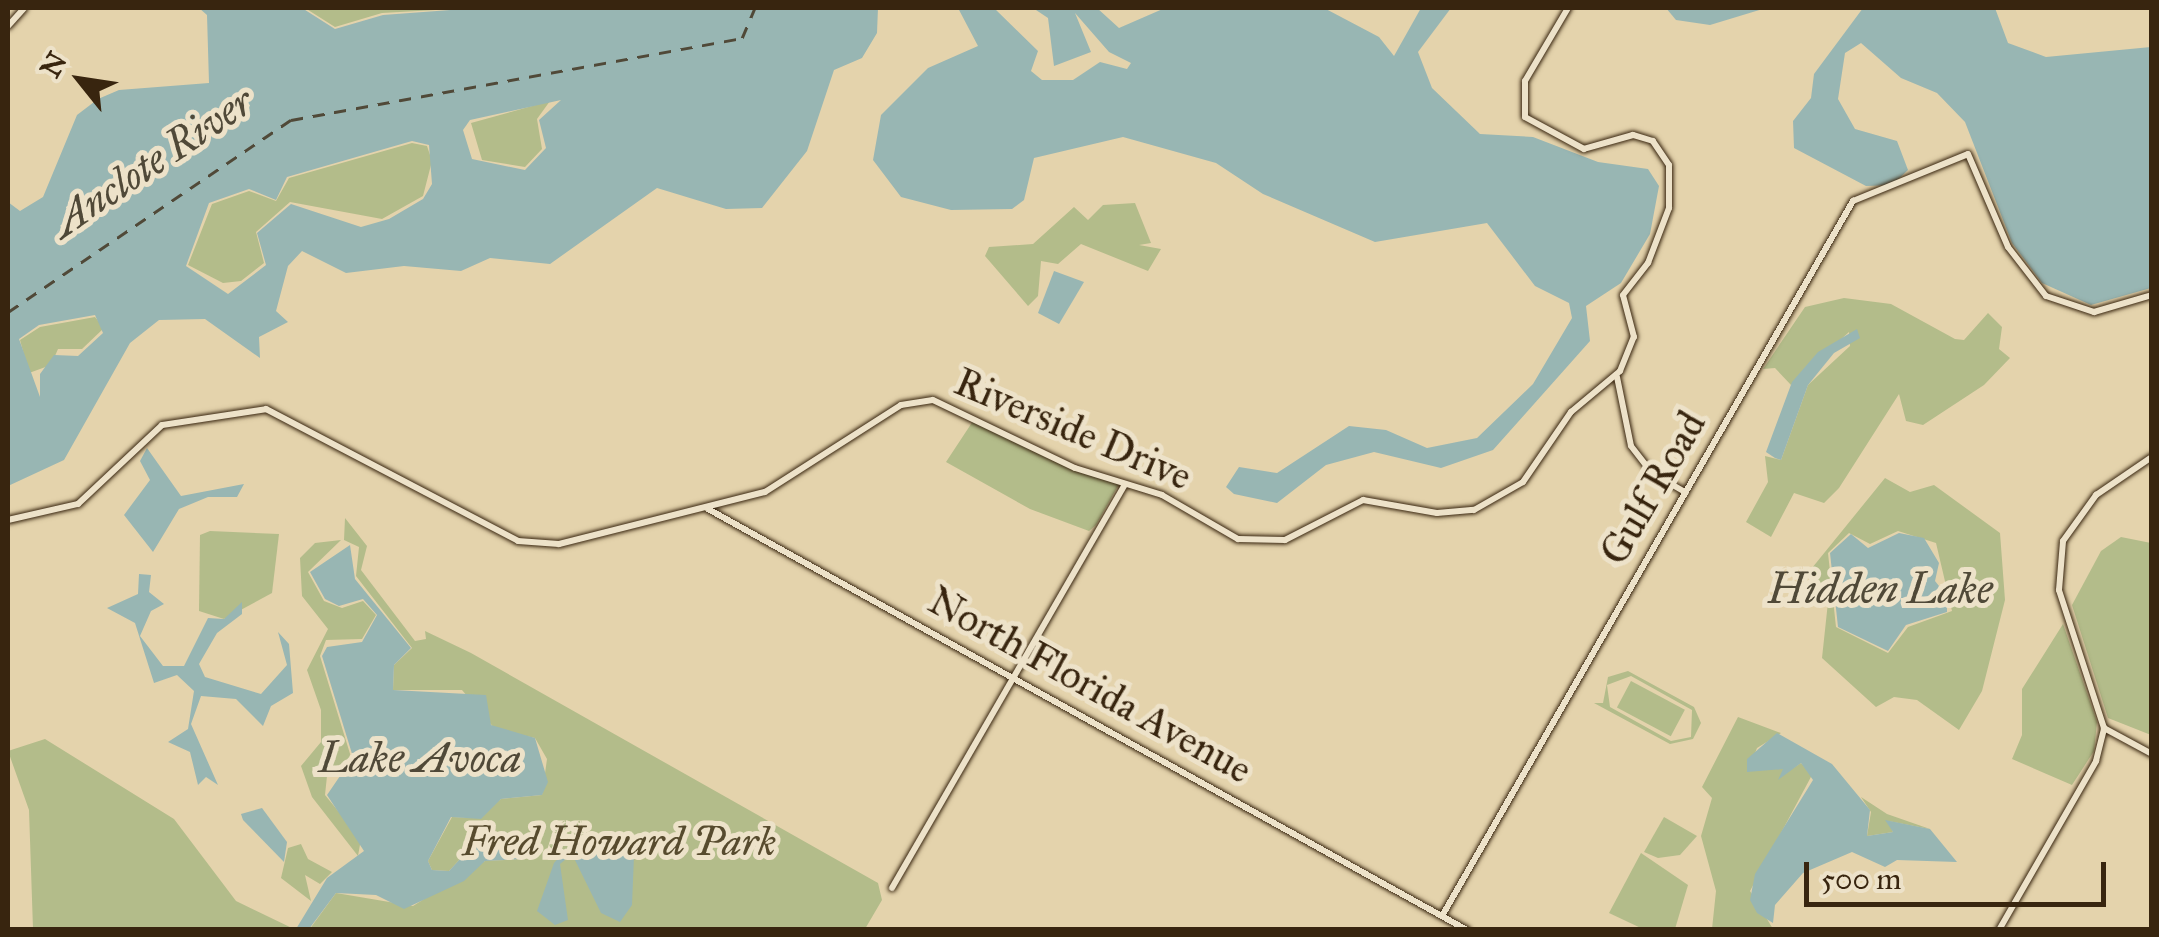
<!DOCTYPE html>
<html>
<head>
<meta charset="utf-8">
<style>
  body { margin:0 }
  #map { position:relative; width:2159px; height:937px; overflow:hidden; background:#e4d3ac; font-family:"IM FELL Great Primer",serif }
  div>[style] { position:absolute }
  .green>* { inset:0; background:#b3bc8a; transform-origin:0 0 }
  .water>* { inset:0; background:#98b6b3 }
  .ferry>* { height:2.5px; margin-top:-1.25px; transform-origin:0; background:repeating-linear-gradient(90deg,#504938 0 12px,transparent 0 22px) }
  .roads { filter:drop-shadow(0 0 2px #38250f) drop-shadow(0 0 2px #38250f) }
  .secondary>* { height:6px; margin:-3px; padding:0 3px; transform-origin:3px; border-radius:3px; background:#ede2c9 }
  span { translate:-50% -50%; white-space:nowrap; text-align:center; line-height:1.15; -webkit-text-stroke:10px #ede2c9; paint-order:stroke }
  .street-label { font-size:40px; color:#38250f }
  .park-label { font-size:40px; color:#574b2e; font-style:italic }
  .water-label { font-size:42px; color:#504938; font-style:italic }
  .frame { position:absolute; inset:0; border:10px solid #38250f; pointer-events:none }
  .north { position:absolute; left:30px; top:30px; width:100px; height:100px; -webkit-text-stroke:8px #ede2c9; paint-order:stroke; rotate:300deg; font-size:28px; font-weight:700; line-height:40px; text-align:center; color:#38250f }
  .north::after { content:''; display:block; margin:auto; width:35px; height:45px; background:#38250f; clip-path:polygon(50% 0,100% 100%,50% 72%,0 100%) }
  .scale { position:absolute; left:1804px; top:862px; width:302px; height:45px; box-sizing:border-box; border:5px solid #38250f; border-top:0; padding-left:12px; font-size:30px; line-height:35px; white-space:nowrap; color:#38250f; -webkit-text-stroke:8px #ede2c9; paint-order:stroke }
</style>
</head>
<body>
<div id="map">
  <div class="green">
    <i style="clip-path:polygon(305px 8px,471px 8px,382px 13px,335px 27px)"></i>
    <i style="clip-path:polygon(550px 101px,537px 119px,542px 149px,525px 167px,482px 160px,471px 123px)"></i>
    <i style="clip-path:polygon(412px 143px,427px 146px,432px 161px,423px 196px,382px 219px,290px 202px,256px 232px,264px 263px,241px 281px,223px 283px,188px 265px,212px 204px,249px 191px,276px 201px,289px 178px)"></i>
    <i style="clip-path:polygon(1135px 203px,1151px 243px,1139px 245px,1161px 249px,1148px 271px,1081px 244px,1058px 264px,1041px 261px,1038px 296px,1028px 306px,985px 256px,989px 247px,1033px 244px,1074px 207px,1088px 220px,1103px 205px)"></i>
    <i style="clip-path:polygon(1844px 298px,1891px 304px,1955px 339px,1964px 340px,1988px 313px,2002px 327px,1999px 349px,2010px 358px,1984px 385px,1923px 425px,1906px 421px,1899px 394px,1839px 488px,1824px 503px,1794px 493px,1771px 537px,1746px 522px,1768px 482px,1765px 456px,1781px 460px,1808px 385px,1850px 346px,1849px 332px,1791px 385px,1775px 368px,1763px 369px,1805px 307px)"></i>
    <i style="clip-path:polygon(95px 317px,104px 328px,82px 349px,58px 349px,51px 365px,29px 373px,20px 340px,40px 327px)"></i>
    <i style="clip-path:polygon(975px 418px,1072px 470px,1119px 484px,1096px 525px,1089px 531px,1030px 509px,946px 462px)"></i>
    <i style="clip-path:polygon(evenodd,1885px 478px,1910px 492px,1934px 485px,2000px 533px,2005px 600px,1982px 691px,1959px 730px,1917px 700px,1894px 697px,1876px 707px,1822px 658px,1828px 602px,1812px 568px,1885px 478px,1898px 531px,1936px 543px,1952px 611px,1908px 627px,1888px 653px,1836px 627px,1828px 553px,1849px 533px,1870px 544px,1898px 531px)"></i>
    <i style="clip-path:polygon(345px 518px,367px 546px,361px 570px,415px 641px,426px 639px,425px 631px,471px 653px,878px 883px,882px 900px,865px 929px,309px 930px,336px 893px,413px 906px,485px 861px,522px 859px,524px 841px,505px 832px,472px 846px,449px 871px,432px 870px,428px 861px,452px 817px,475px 818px,501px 799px,542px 795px,547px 759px,535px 738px,495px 729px,462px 690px,393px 690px,394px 665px,412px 648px,356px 576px,359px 547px,344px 540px)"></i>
    <i style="clip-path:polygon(210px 531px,279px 534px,272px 593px,224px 619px,199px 611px,200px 535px)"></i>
    <i style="clip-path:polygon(2121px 537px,2151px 543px,2151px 735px,2108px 718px,2072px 605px,2101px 551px)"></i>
    <i style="clip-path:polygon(341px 540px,308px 572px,324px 601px,342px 608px,363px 601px,376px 615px,362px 639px,326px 640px,320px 656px,351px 757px,327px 776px,325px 795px,361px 839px,358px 856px,312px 797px,301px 766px,321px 742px,321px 710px,307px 670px,328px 629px,302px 596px,300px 558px,315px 543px)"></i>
    <i style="clip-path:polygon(2063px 624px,2097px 722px,2094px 751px,2072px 785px,2012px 759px,2022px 735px,2022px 689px)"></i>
    <i style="clip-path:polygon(evenodd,1628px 671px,1694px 707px,1701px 723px,1693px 739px,1670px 744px,1594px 703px,1603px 703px,1608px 677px,1628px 671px,1631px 676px,1692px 710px,1691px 737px,1671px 741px,1610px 707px,1607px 685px,1631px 676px)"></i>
    <i style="left:1631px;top:681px;width:61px;height:30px;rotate:28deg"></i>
    <i style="clip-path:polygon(1738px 717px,1781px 733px,1757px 748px,1748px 771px,1785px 767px,1784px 774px,1801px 763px,1812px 775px,1750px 891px,1773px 929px,1712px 929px,1716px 891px,1701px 836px,1712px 798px,1702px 787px)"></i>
    <i style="clip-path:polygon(45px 739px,174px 819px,236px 901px,294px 929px,33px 929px,29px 810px,8px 751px)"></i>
    <i style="clip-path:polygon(1861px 797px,1887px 814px,1930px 829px,1888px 821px,1893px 832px,1867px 836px,1871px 812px)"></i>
    <i style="clip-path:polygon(1664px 817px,1697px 836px,1680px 855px,1658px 858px,1644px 852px)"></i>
    <i style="clip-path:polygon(301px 844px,308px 859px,332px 872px,320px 884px,305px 875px,311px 901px,281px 878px,288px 848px)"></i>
    <i style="clip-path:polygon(1641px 853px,1688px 885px,1675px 929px,1643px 929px,1609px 913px)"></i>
  </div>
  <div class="water">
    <i style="clip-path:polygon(evenodd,199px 8px,302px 8px,335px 29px,383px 15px,477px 8px,878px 8px,877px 33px,862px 58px,834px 70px,807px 151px,762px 208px,726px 209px,657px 188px,550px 264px,490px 258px,461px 271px,404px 266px,346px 273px,302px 251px,288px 266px,276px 311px,288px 322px,259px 337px,260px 358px,205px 319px,159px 320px,130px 343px,64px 460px,8px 486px,8px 202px,20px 211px,43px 197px,77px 115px,98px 99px,119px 90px,209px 83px,207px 15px,199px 8px,561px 100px,539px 120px,546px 148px,525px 170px,472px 159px,463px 130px,470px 120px,561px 100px,199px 8px,412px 141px,429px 145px,432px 184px,423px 199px,389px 219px,361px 227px,291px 204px,257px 233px,266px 265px,228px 294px,186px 266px,209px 203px,249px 189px,276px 200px,287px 177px,412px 141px,199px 8px,95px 315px,103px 333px,78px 356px,54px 355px,40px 374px,40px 397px,19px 339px,39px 325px,95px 315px)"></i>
    <i style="clip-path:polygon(958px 8px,994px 8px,1038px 51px,1031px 71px,1042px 80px,1073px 80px,1100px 62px,1127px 69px,1131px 63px,1109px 52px,1075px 13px,1091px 52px,1054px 66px,1048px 18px,1033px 8px,1097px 8px,1119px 28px,1165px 8px,1324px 8px,1379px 37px,1394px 56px,1421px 8px,1451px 8px,1418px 52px,1432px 88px,1480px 134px,1533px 137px,1598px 162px,1648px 169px,1659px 186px,1650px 234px,1621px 283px,1586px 306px,1590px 341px,1493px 450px,1441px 468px,1374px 452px,1326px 465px,1277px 503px,1234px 494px,1226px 487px,1239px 467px,1277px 473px,1349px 426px,1386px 430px,1427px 448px,1477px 438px,1533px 384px,1572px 318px,1569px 303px,1535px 286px,1487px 223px,1375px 242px,1263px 194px,1216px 163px,1123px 137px,1034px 158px,1024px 200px,1012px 209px,951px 210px,901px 197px,873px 160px,881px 115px,928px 68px,978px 46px)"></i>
    <i style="clip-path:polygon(1666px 8px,1766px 8px,1710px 25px,1676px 20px)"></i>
    <i style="clip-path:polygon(1863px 8px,1995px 8px,2008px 43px,2046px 57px,2151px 47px,2151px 288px,2091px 305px,2042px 283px,2012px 243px,1965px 122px,1937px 93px,1901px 78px,1861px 43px,1845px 53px,1838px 99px,1855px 129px,1897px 141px,1908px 170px,1892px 185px,1866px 186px,1794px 148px,1793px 121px,1811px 98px,1814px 74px)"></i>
    <i style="clip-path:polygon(1054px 271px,1084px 282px,1059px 324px,1038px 313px)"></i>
    <i style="clip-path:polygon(1857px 329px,1860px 338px,1834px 353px,1808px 385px,1781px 460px,1775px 458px,1766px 452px,1792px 382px,1818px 352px)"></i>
    <i style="clip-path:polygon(147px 448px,181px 496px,244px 484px,237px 497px,208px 497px,179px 509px,153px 552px,124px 515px,150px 480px,140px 461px)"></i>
    <i style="clip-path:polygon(1899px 533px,1924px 538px,1939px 563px,1935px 581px,1947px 596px,1947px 612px,1906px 625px,1888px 651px,1838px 627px,1830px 553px,1851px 534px,1868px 548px)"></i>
    <i style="clip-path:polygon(350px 545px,355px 579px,411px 648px,394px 665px,393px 690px,486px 695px,491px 725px,535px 738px,548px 782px,542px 795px,501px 799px,481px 819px,451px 817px,428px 861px,432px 870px,449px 871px,472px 846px,505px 832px,524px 841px,522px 859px,485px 861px,464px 881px,404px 909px,376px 895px,336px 893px,309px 929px,296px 929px,327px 878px,364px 851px,327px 795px,353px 757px,322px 656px,327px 647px,362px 642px,377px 615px,363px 599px,339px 606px,325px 599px,310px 572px)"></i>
    <i style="clip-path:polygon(139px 574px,151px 575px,149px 592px,164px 604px,151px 611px,140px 636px,163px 666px,184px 666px,208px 618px,224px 619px,242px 602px,242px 614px,217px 633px,199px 664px,205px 677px,261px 694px,287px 665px,278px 632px,289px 644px,293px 693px,271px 706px,263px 726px,236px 699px,201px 696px,191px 724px,218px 785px,206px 777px,198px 785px,190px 752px,168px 742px,188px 729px,194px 691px,177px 675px,154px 683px,135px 623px,107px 608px,138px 594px)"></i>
    <i style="clip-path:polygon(1777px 733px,1832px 764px,1870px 810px,1867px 836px,1893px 832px,1885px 820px,1930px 829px,1957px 862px,1897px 860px,1885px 867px,1852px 852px,1803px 873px,1775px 905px,1773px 923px,1757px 913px,1750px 900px,1755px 874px,1813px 780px,1801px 763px,1778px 780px,1783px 769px,1747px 772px,1747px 759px)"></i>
    <i style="clip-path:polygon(262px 808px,287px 842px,284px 862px,243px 820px,241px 814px)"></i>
    <i style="clip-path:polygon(576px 839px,615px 840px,634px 856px,632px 905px,620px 922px,601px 913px,572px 854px,560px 864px,568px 920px,555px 925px,537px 911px,554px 863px)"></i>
  </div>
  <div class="ferry">
    <i style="left:8px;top:312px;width:342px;rotate:-34.2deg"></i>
    <i style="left:291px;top:120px;width:458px;rotate:-10.3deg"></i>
    <i style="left:742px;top:38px;width:33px;rotate:-67deg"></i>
  </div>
  <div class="roads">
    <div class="secondary">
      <i style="left:8px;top:26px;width:24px;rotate:-48deg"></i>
      <i style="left:1617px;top:377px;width:70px;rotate:78.5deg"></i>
      <i style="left:1631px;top:446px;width:34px;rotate:52deg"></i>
      <i style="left:1652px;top:473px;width:39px;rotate:30deg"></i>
      <i style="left:708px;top:509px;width:868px;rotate:29.02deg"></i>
      <i style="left:8px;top:520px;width:72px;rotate:-12.9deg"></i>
      <i style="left:78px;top:504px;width:115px;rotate:-43.2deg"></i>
      <i style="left:162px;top:425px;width:105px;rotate:-8.7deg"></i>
      <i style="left:266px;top:409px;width:284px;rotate:27.6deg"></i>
      <i style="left:518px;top:541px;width:41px;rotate:4.2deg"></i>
      <i style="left:559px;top:544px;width:212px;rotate:-14.2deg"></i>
      <i style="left:765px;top:492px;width:161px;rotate:-32.6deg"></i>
      <i style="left:901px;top:405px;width:32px;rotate:-9deg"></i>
      <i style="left:933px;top:400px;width:157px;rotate:25.6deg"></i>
      <i style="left:1075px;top:468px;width:91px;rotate:17.2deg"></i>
      <i style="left:1162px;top:495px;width:88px;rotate:30.1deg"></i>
      <i style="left:1238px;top:539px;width:47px;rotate:1.2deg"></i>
      <i style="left:1285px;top:540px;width:88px;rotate:-27.1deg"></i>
      <i style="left:1363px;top:500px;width:75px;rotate:10deg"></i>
      <i style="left:1437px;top:513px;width:37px;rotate:-5deg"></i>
      <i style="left:1474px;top:510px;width:56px;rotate:-29.7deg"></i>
      <i style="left:1523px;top:482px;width:85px;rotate:-55.6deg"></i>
      <i style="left:1571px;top:412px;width:64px;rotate:-39.9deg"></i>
      <i style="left:1620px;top:371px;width:37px;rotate:-68deg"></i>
      <i style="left:1634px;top:337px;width:43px;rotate:-104.7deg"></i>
      <i style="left:1623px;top:295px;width:41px;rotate:-52deg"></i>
      <i style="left:1648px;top:263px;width:59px;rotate:-69.1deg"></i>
      <i style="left:1669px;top:208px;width:43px;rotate:-90deg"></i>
      <i style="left:1669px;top:165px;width:29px;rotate:-124deg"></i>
      <i style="left:1653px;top:141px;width:21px;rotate:-163deg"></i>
      <i style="left:1633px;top:135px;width:51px;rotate:164.1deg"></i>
      <i style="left:1584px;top:149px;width:67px;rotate:-151.5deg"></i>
      <i style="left:1525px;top:117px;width:36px;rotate:-90deg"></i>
      <i style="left:1525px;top:81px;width:85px;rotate:-59.5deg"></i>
      <i style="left:2104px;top:728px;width:55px;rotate:28.4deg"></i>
      <i style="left:892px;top:888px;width:466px;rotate:-60deg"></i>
      <i style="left:1442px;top:916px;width:825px;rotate:-60.11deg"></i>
      <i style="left:1853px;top:201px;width:124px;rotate:-22.2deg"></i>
      <i style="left:1968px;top:154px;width:101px;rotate:66.7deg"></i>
      <i style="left:2008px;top:247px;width:62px;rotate:52.2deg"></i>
      <i style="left:2046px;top:296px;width:51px;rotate:18.4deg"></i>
      <i style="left:2094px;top:312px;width:60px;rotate:-16.3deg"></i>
      <i style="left:1999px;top:930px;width:195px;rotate:-60.1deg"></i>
      <i style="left:2096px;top:761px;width:34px;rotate:-76deg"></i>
      <i style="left:2104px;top:728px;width:145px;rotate:-108.1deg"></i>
      <i style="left:2059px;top:590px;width:49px;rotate:-85.3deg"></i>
      <i style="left:2063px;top:541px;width:57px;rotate:-54.3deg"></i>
      <i style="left:2096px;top:495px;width:68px;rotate:-34.2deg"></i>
    </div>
  </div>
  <div class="street-label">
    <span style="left:1073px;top:429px;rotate:23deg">Riverside Drive</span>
    <span style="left:1653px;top:488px;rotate:-60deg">Gulf Road</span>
    <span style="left:1090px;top:685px;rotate:29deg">North Florida Avenue</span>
  </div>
  <div class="park-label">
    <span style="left:619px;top:842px">Fred Howard Park</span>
  </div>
  <div class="water-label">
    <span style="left:152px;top:162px;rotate:-34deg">Anclote River</span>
    <span style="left:1880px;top:589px">Hidden Lake</span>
    <span style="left:420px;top:758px">Lake Avoca</span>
  </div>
  <div class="frame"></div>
  <div class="north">N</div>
  <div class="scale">500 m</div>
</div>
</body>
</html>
